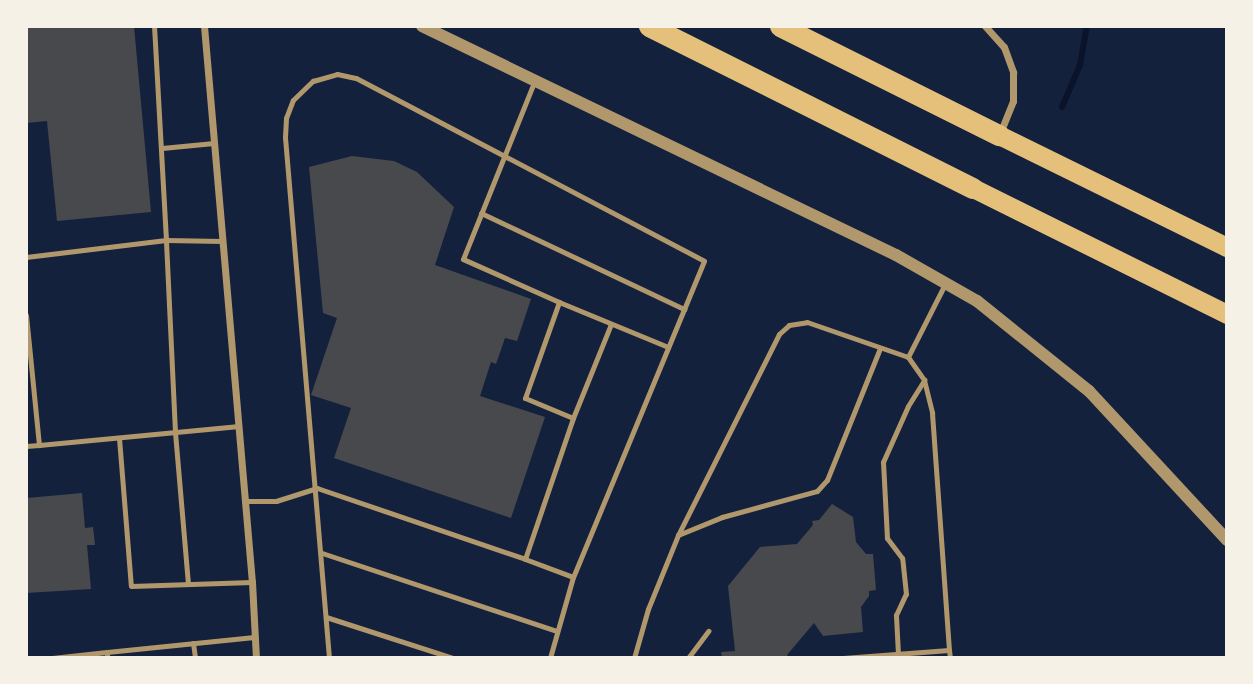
<!DOCTYPE html>
<html>
<head>
<meta charset="utf-8">
<style>
	body { margin:0 }
	#map { position:relative; width:1253px; height:684px; overflow:hidden; background:#14213d; font-family:Raleway,sans-serif }
	div>[style] { position:absolute }
	[style*='--x'] { left:calc(var(--x)*1px); top:calc(var(--y)*1px); width:calc(var(--w)*1px); rotate:calc(var(--a)*1deg) }
	.stream>* { height:6px; margin:-3px; padding:0 3px; transform-origin:3px; border-radius:3px; background:#0b132b }
	.building>* { inset:0; background:#48494c }
	.service>* { height:5px; margin:-2.5px; padding:0 2.5px; transform-origin:2.5px; border-radius:2.5px; background:#b1986c }
	.minor>* { height:7px; margin:-3.5px; padding:0 3.5px; transform-origin:3.5px; border-radius:3.5px; background:#b1986c }
	.tertiary>* { height:12px; margin:-6px; padding:0 6px; transform-origin:6px; border-radius:6px; background:#b1986c }
	.trunk>* { height:19px; margin:-9.5px; padding:0 9.5px; transform-origin:9.5px; border-radius:9.5px; background:#e5c07b }
	.motorway>* { height:21px; margin:-10.5px; padding:0 10.5px; transform-origin:10.5px; border-radius:10.5px; background:#e5c07b }
	span { translate:-50% -50%; white-space:nowrap; text-align:center; line-height:1.15; -webkit-text-stroke:7px #f6f1e7; paint-order:stroke }
	.frame { position:absolute; inset:0; border:28px solid #f6f1e7; pointer-events:none }
</style>
</head>
<body>
<div id="map">
	<div class="stream">
		<div style="--x:1062;--y:107;--w:46;--a:-66.8"></div>
		<div style="--x:1080;--y:65;--w:40;--a:-80"></div>
	</div>
	<div class="building">
		<div style="clip-path:polygon(26px 26px,134px 26px,151px 212px,57px 221px,47px 121px,26px 123px)"></div>
		<div style="clip-path:polygon(352px 156px,394px 161px,417px 172px,454px 207px,435px 265px,531px 299px,517px 341px,505px 338px,496px 364px,491px 362px,480px 396px,545px 417px,511px 518px,334px 458px,351px 408px,311px 395px,337px 318px,323px 313px,309px 167px)"></div>
		<div style="clip-path:polygon(82px 493px,85px 528px,93px 527px,95px 545px,87px 545px,91px 589px,26px 593px,27px 498px)"></div>
		<div style="clip-path:polygon(832px 504px,853px 517px,856px 542px,866px 554px,873px 554px,876px 590px,869px 591px,869px 596px,861px 607px,863px 632px,823px 636px,814px 623px,787px 655px,790px 658px,722px 658px,721px 652px,735px 651px,728px 586px,760px 547px,797px 544px,813px 525px,812px 521px,819px 520px)"></div>
	</div>
	<div class="service">
		<div style="--x:162;--y:148;--w:52;--a:-5.5"></div>
		<div style="--x:481;--y:213;--w:225;--a:25.3"></div>
		<div style="--x:26;--y:257;--w:141;--a:-6.9"></div>
		<div style="--x:166;--y:240;--w:214;--a:-93.2"></div>
		<div style="--x:945;--y:284;--w:82;--a:116.9"></div>
		<div style="--x:908;--y:357;--w:28;--a:55"></div>
		<div style="--x:924;--y:380;--w:34;--a:76"></div>
		<div style="--x:932;--y:413;--w:238;--a:85.9"></div>
		<div style="--x:559;--y:302;--w:118;--a:22.4"></div>
		<div style="--x:26;--y:315;--w:131;--a:84.3"></div>
		<div style="--x:39;--y:445;--w:201;--a:-5.4"></div>
		<div style="--x:573;--y:418;--w:101;--a:-68"></div>
		<div style="--x:119;--y:438;--w:148;--a:85.4"></div>
		<div style="--x:131;--y:586;--w:121;--a:-1.9"></div>
		<div style="--x:26;--y:446;--w:13;--a:-4"></div>
		<div style="--x:245;--y:501;--w:31;--a:0"></div>
		<div style="--x:276;--y:501;--w:43;--a:-17.6"></div>
		<div style="--x:317;--y:488;--w:220;--a:18.8"></div>
		<div style="--x:525;--y:559;--w:149;--a:-71.2"></div>
		<div style="--x:573;--y:418;--w:52;--a:-157.4"></div>
		<div style="--x:525;--y:398;--w:102;--a:-70.5"></div>
		<div style="--x:559;--y:302;--w:105;--a:-155.9"></div>
		<div style="--x:463;--y:259;--w:193;--a:-68.1"></div>
		<div style="--x:678;--y:535;--w:48;--a:-22.2"></div>
		<div style="--x:722;--y:517;--w:98;--a:-15.3"></div>
		<div style="--x:817;--y:491;--w:15;--a:-48"></div>
		<div style="--x:827;--y:480;--w:142;--a:-68.1"></div>
		<div style="--x:322;--y:553;--w:247;--a:18.4"></div>
		<div style="--x:525;--y:559;--w:51;--a:20.6"></div>
		<div style="--x:573;--y:577;--w:84;--a:105.9"></div>
		<div style="--x:188;--y:584;--w:153;--a:-94.9"></div>
		<div style="--x:175;--y:432;--w:192;--a:-92.7"></div>
		<div style="--x:166;--y:240;--w:56;--a:1"></div>
		<div style="--x:326;--y:617;--w:133;--a:17.9"></div>
		<div style="--x:193;--y:643;--w:15;--a:82"></div>
		<div style="--x:898;--y:654;--w:39;--a:-93"></div>
		<div style="--x:896;--y:615;--w:23;--a:-65"></div>
		<div style="--x:906;--y:594;--w:36;--a:-96"></div>
		<div style="--x:902;--y:558;--w:25;--a:-127"></div>
		<div style="--x:887;--y:538;--w:76;--a:-93"></div>
		<div style="--x:883;--y:462;--w:61;--a:-65.9"></div>
		<div style="--x:908;--y:406;--w:31;--a:-58"></div>
		<div style="--x:52;--y:658;--w:55;--a:-6.2"></div>
		<div style="--x:107;--y:658;--w:6;--a:-90"></div>
		<div style="--x:107;--y:652;--w:148;--a:-5.8"></div>
		<div style="--x:329;--y:658;--w:523;--a:-94.83"></div>
		<div style="--x:285;--y:137;--w:19;--a:-87"></div>
		<div style="--x:286;--y:118;--w:19;--a:-69"></div>
		<div style="--x:293;--y:100;--w:28;--a:-44"></div>
		<div style="--x:313;--y:81;--w:25;--a:-16"></div>
		<div style="--x:337;--y:74;--w:19;--a:12"></div>
		<div style="--x:356;--y:78;--w:393;--a:27.7"></div>
		<div style="--x:704;--y:261;--w:342;--a:112.5"></div>
		<div style="--x:634;--y:658;--w:51;--a:-74.1"></div>
		<div style="--x:648;--y:609;--w:80;--a:-67.9"></div>
		<div style="--x:678;--y:535;--w:225;--a:-63.3"></div>
		<div style="--x:779;--y:334;--w:13;--a:-42"></div>
		<div style="--x:789;--y:325;--w:18;--a:-9"></div>
		<div style="--x:807;--y:322;--w:107;--a:19.1"></div>
		<div style="--x:688;--y:658;--w:34;--a:-53"></div>
		<div style="--x:843;--y:658;--w:106;--a:-4.3"></div>
		<div style="--x:949;--y:650;--w:8;--a:83"></div>
	</div>
	<div class="minor">
		<div style="--x:204;--y:26;--w:558;--a:85.07"></div>
		<div style="--x:252;--y:582;--w:76;--a:87"></div>
		<div style="--x:985;--y:26;--w:28;--a:48"></div>
		<div style="--x:1004;--y:47;--w:27;--a:70"></div>
		<div style="--x:1013;--y:72;--w:29;--a:90"></div>
		<div style="--x:1013;--y:101;--w:35;--a:112"></div>
	</div>
	<div class="tertiary">
		<div style="--x:422;--y:26;--w:526;--a:25.79"></div>
		<div style="--x:896;--y:255;--w:93;--a:29.6"></div>
		<div style="--x:977;--y:301;--w:144;--a:38.8"></div>
		<div style="--x:1089;--y:391;--w:203;--a:47.2"></div>
	</div>
	<div class="trunk">
		<div style="--x:999;--y:135;--w:254;--a:26.2"></div>
		<div style="--x:973;--y:188;--w:284;--a:26.4"></div>
	</div>
	<div class="motorway">
		<div style="--x:649;--y:26;--w:362;--a:26.6"></div>
		<div style="--x:780;--y:26;--w:245;--a:26.5"></div>
	</div>
	<div class="frame"></div>
</div>
</body>
</html>
